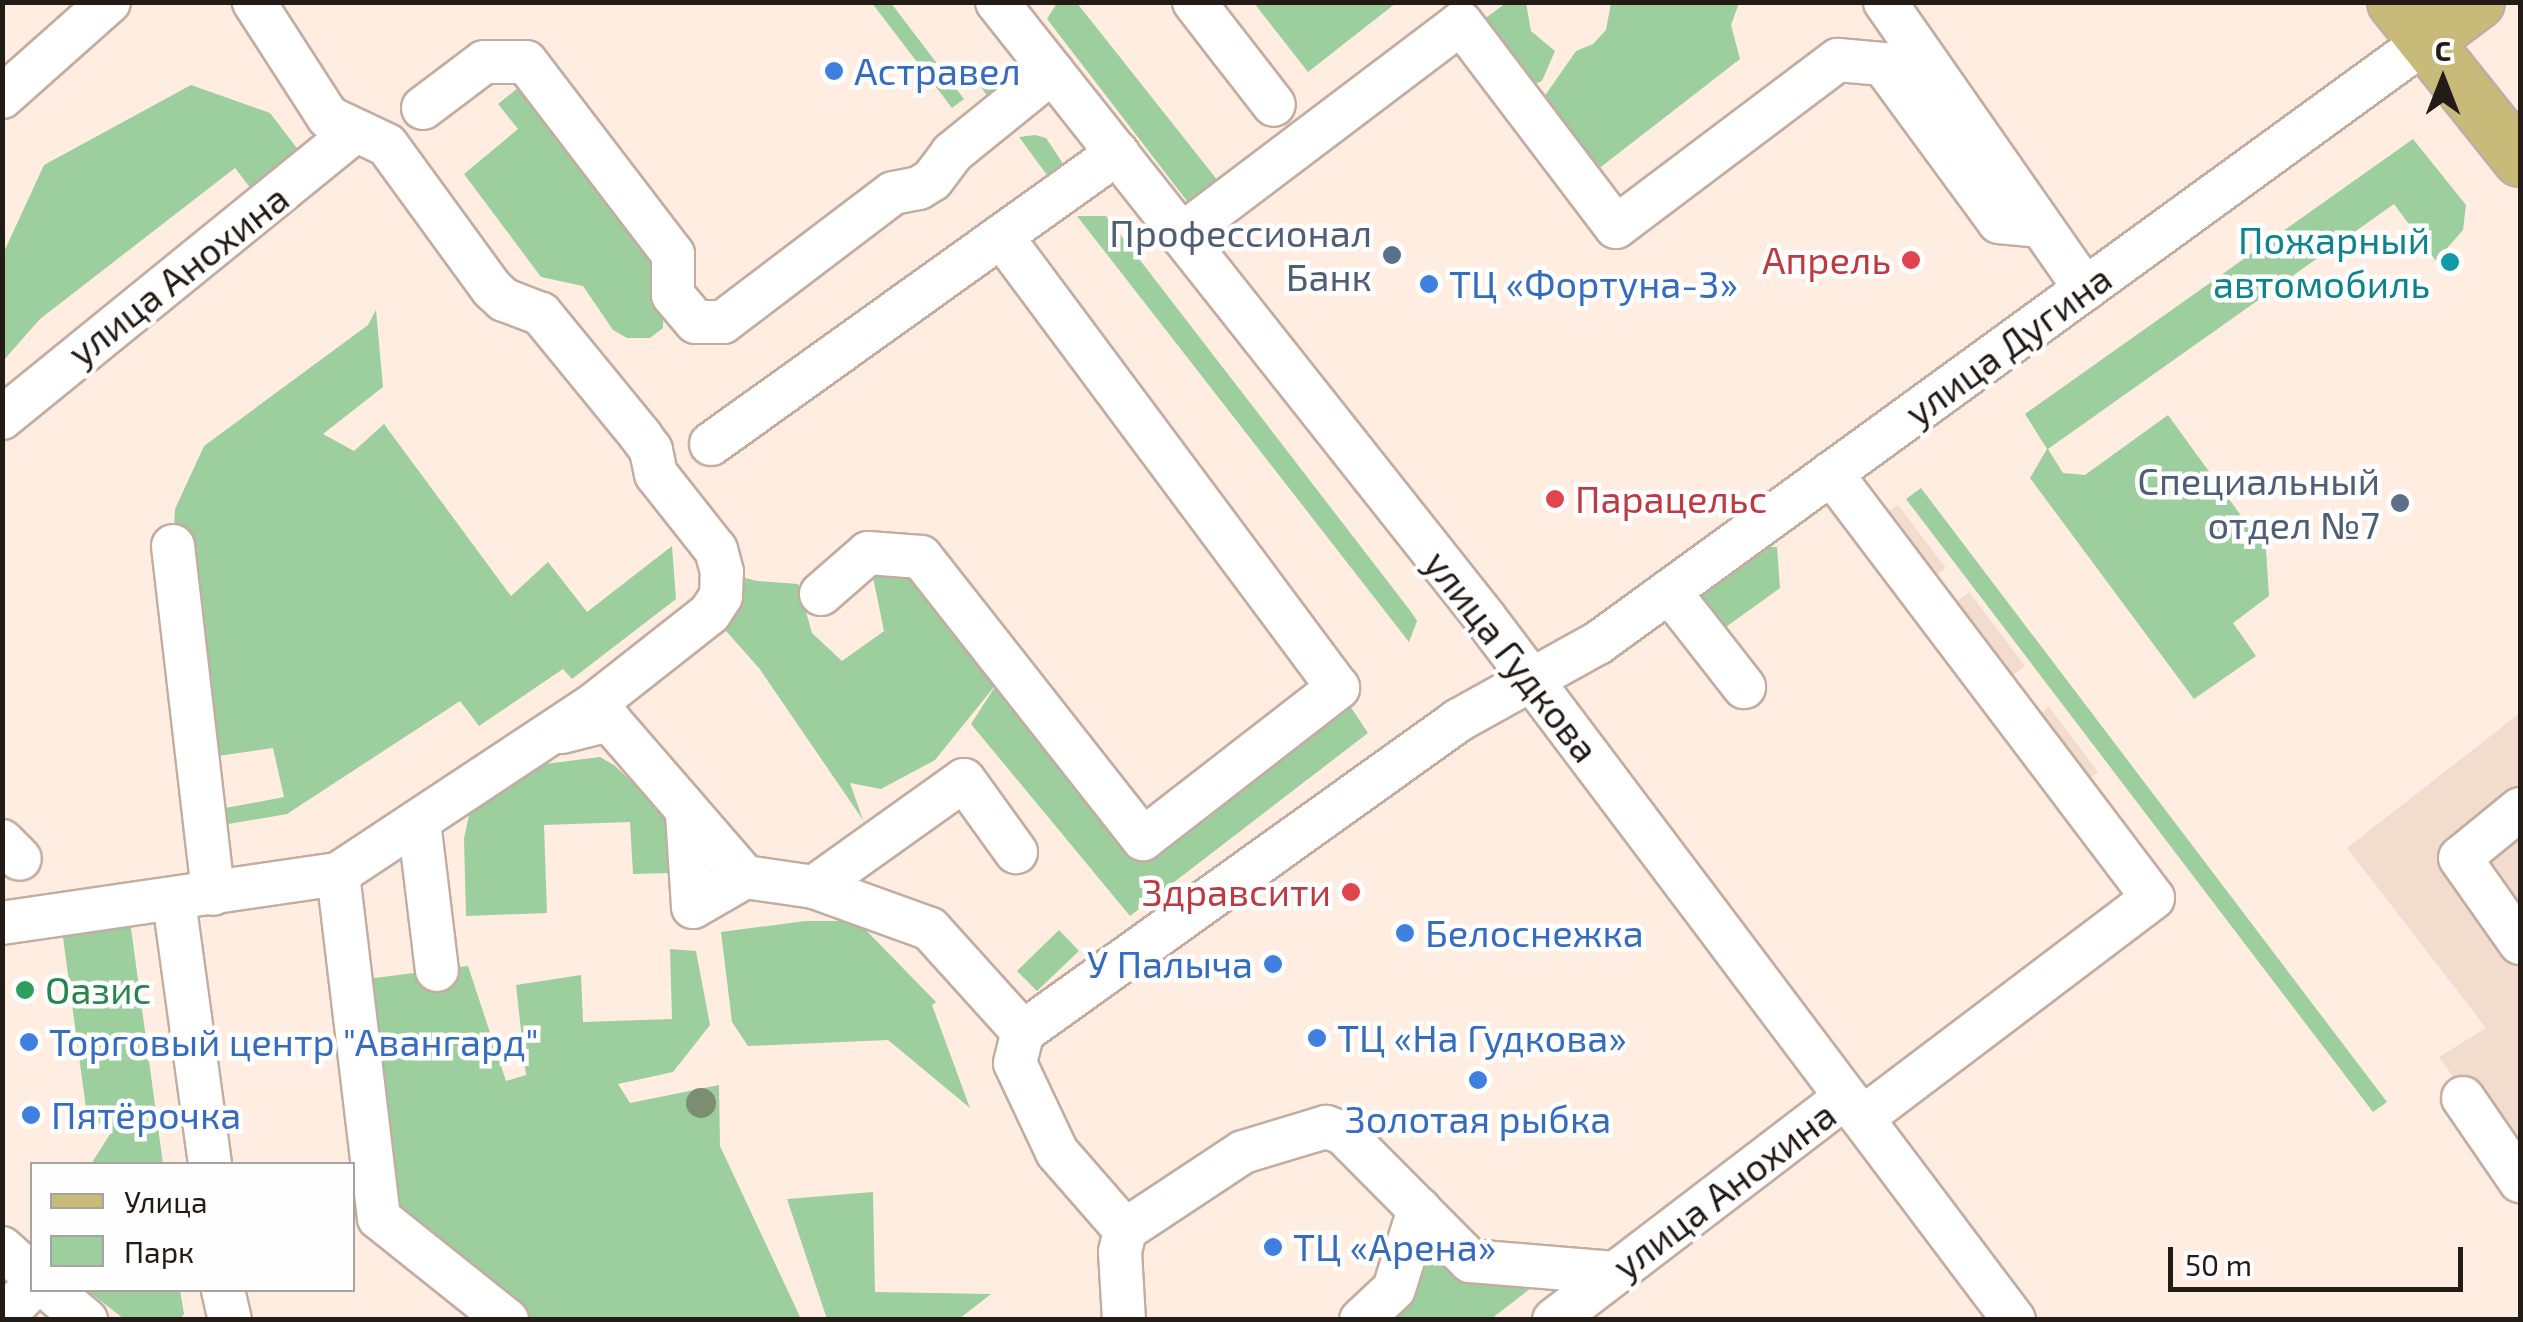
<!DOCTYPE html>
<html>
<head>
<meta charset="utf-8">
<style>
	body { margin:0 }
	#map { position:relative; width:2523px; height:1322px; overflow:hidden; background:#ffede2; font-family:"Exo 2",sans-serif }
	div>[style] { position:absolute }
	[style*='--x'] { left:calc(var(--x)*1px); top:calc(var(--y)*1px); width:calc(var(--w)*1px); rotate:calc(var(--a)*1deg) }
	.built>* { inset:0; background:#f2dcce }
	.green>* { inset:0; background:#9dce9e }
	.roads { filter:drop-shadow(2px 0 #c2ada1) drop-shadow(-2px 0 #c2ada1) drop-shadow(0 2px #c2ada1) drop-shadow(0 -2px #c2ada1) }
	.minor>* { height:42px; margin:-21px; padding:0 21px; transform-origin:21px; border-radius:21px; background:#fff }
	.major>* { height:52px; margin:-26px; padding:0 26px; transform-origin:26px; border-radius:26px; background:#c8bb79 }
	.trees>* { width:30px; height:30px; margin:-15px; border-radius:50%; background:#7c8e72 }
	.dots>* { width:28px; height:28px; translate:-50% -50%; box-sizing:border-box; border:5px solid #fefefe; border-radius:50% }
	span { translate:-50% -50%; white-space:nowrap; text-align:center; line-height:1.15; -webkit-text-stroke:9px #fefefe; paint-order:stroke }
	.shop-label { font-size:38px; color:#366cbe }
	.left { translate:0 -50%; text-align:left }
	.right { translate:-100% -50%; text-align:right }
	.service-label { font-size:38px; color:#4e5e75 }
	.culture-label { font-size:38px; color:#0d838f }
	.health-label { font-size:38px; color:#be3a42 }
	.street-label { font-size:38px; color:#221b16 }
	.leisure-label { font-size:38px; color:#27864d }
	.frame { position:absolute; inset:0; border:5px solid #221b16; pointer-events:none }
	.legend { position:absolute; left:30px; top:1162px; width:325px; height:130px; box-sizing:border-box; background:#fefefe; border:2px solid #a6a3a1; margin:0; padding:12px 18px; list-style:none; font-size:30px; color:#221b16 }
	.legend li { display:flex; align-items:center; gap:20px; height:50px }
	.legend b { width:50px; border:2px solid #a6a3a1 }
	.north { position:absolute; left:2393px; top:30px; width:100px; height:100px; -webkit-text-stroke:8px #fefefe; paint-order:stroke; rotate:0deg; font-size:28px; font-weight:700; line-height:40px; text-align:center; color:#221b16 }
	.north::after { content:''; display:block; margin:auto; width:35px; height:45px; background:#221b16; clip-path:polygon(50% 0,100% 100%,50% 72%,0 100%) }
	.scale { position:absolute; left:2168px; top:1247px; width:295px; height:45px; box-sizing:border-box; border:5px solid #221b16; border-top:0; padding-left:12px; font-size:30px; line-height:35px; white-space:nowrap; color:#221b16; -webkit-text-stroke:8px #fefefe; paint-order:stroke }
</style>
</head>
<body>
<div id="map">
	<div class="built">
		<div style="clip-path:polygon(1898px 505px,1946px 568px,1919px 588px,1871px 524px)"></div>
		<div style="clip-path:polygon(1969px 592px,2025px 666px,1995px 689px,1939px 615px)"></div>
		<div style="clip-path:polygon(2049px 707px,2098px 772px,2073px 791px,2024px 726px)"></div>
		<div style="clip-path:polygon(2520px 713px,2520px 1170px,2439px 1057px,2486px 1028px,2347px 848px)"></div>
	</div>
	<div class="green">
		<div style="clip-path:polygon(872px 3px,891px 3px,964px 99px,952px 108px)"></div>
		<div style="clip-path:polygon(1057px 3px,1077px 3px,1226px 191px,1207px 203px,1187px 201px,1047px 19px)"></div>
		<div style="clip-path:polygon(1254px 3px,1396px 3px,1308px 72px)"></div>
		<div style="clip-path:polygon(1506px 3px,1526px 3px,1531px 31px,1555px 51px,1542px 81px,1527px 87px,1480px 22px)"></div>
		<div style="clip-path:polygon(1611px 3px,1739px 3px,1731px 25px,1740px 59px,1597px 170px,1544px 97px,1576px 51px,1593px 44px,1606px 30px)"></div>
		<div style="clip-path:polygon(967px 67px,996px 74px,1005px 99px,999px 113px)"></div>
		<div style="clip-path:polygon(191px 85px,270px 113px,313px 169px,265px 207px,235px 168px,40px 319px,3px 361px,3px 254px,44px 165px)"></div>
		<div style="clip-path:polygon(519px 87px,665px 249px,663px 328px,650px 338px,627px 338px,613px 330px,583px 286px,541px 277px,464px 174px,518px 129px,498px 104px)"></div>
		<div style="clip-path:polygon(1035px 135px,1046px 138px,1062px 162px,1055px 186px,1019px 137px)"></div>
		<div style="clip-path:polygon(2413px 139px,2466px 205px,2463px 230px,2436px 261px,2394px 204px,2048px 449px,2063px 473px,2085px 475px,2168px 415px,2266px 550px,2269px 596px,2233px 623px,2256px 656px,2194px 699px,2030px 478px,2047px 449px,2025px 414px)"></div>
		<div style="clip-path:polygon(1077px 216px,1106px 216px,1412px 613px,1417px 621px,1409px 642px)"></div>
		<div style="clip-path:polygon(376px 310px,383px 387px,323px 434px,354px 451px,384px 424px,511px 596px,548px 562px,587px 612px,672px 546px,676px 599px,572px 679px,563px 669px,479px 726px,460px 701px,287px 814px,205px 828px,204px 812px,284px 797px,273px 748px,197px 759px,173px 546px,175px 509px,204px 446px,368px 325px)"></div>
		<div style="clip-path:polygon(1921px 488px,2387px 1102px,2373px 1112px,1906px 499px)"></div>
		<div style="clip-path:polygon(1761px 547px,1777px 547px,1780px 588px,1719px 632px,1689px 592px)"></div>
		<div style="clip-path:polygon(868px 553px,921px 557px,1142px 838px,1338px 688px,1368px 733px,1130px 916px,971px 724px,998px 682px,935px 760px,881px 789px,850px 783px,863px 820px,759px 668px,710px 613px,722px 572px,757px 581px,798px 584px,812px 633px,842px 661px,884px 631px)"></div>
		<div style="clip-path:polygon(600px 757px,614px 765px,668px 816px,670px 873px,633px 874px,630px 822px,544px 825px,547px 913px,466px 916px,464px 839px,475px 786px,537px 765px)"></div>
		<div style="clip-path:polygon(128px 906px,163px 1164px,91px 1164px,112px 1131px,87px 1116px,60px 915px)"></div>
		<div style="clip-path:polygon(805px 921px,857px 921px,936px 1002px,932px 1005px,970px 1108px,888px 1040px,748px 1046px,732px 1022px,721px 932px)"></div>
		<div style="clip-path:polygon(1059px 930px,1079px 951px,1037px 991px,1017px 971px)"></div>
		<div style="clip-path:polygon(670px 949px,696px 951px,710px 1025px,673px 1072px,618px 1084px,630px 1103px,719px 1085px,720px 1146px,801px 1319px,507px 1319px,379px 1218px,351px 981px,468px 966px,506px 1081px,526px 1075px,516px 985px,581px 975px,583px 1022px,672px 1019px)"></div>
		<div style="clip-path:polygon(873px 1192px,875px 1292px,991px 1294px,959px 1319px,827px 1319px,787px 1199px)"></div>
		<div style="clip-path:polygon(1416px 1224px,1470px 1261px,1557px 1268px,1491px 1319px,1361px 1320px)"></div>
		<div style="clip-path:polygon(87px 1290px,180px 1290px,184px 1314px,180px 1319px,124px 1319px)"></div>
	</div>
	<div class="roads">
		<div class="minor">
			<div style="--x:997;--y:2;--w:786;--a:51.61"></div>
			<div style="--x:1485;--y:618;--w:879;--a:53"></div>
			<div style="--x:1194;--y:2;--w:130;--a:52.2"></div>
			<div style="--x:1885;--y:2;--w:350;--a:55.1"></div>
			<div style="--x:2;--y:97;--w:143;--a:-41.6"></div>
			<div style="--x:423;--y:108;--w:76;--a:-37"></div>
			<div style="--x:484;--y:62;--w:42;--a:0"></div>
			<div style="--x:526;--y:62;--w:242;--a:52.6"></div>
			<div style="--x:673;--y:254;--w:41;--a:90"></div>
			<div style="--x:673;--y:295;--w:35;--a:50"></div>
			<div style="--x:696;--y:322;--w:27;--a:0"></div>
			<div style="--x:723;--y:322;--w:213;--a:-37.2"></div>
			<div style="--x:893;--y:193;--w:26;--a:-11"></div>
			<div style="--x:919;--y:188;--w:15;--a:-32"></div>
			<div style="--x:932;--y:180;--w:34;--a:-53"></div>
			<div style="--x:952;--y:153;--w:129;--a:-39"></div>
			<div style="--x:1181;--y:235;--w:351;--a:-37.1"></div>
			<div style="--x:1461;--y:23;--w:256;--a:52.8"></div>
			<div style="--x:1616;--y:227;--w:278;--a:-37"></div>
			<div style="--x:1838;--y:60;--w:45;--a:5.1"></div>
			<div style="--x:1883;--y:64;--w:196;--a:53.7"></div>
			<div style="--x:1999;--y:222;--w:40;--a:5.7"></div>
			<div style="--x:2;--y:418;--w:454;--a:-39.1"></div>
			<div style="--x:711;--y:444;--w:500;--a:-35.6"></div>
			<div style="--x:1831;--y:473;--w:533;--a:52.85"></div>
			<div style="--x:2153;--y:898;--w:365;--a:142.9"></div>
			<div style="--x:173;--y:546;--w:350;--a:83.4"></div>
			<div style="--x:1669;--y:591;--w:122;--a:52"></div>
			<div style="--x:821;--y:594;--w:62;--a:-41.1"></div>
			<div style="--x:868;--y:553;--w:53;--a:4.3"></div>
			<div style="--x:921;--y:557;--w:359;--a:51.8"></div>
			<div style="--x:1143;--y:839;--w:247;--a:-37.8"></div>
			<div style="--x:1338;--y:688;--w:562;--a:-126.69"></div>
			<div style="--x:562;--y:732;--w:49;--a:-14.3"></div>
			<div style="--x:609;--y:720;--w:208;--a:49.1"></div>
			<div style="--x:745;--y:877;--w:70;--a:8.2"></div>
			<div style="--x:814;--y:887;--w:123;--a:19.9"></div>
			<div style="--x:930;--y:929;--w:139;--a:47.9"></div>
			<div style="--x:2520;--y:809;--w:77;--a:140.8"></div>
			<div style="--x:2460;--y:858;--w:104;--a:54.8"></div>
			<div style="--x:687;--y:814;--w:93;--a:86.3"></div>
			<div style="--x:693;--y:907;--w:60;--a:-30"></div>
			<div style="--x:419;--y:822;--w:149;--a:83.1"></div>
			<div style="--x:2;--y:841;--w:25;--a:45"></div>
			<div style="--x:338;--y:874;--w:346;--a:83.2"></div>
			<div style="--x:379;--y:1218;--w:164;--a:38.6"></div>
			<div style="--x:814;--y:887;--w:184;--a:-35.5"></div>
			<div style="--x:964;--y:780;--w:89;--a:54.2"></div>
			<div style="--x:174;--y:901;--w:265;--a:82.2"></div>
			<div style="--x:2;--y:923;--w:340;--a:-8.3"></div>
			<div style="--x:338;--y:874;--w:305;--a:-33.5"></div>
			<div style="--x:592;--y:706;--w:150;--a:-38.2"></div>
			<div style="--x:710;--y:613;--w:20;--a:-57"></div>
			<div style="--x:721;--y:596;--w:24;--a:-88"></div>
			<div style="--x:722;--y:572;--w:23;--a:-105"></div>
			<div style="--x:716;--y:550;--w:97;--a:-128.3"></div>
			<div style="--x:656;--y:474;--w:25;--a:-102"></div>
			<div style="--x:651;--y:450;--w:17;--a:-126"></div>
			<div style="--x:641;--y:436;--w:158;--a:-129.3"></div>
			<div style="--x:541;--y:314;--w:40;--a:-159"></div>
			<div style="--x:504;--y:300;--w:16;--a:-137"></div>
			<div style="--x:492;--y:289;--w:178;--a:-126.1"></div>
			<div style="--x:387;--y:145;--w:65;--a:-154.6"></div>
			<div style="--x:328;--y:117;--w:137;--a:-122.8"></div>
			<div style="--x:2463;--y:1098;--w:101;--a:55.5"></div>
			<div style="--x:1125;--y:1230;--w:141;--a:-33.5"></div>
			<div style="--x:1243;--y:1152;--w:87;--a:-16.8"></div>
			<div style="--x:1326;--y:1127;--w:18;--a:19"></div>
			<div style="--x:1343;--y:1133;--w:180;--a:45.2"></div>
			<div style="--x:1470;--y:1261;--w:145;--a:4.7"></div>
			<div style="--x:2;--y:1248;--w:40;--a:42"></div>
			<div style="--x:50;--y:1290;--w:47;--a:39.8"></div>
			<div style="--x:223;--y:1290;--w:31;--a:77"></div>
			<div style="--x:7;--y:1320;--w:7;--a:-90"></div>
			<div style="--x:7;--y:1313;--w:36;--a:-46"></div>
			<div style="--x:1124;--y:1320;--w:68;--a:-93.4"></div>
			<div style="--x:1120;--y:1252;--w:23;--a:-77"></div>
			<div style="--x:1125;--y:1230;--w:103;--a:-131.1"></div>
			<div style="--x:1057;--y:1152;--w:98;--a:-115.3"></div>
			<div style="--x:1015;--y:1063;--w:32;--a:-76"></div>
			<div style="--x:1023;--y:1032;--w:536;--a:-35.59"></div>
			<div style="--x:1459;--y:720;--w:159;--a:-29"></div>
			<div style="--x:1598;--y:643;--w:1024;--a:-36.02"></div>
			<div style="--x:1361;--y:1320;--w:45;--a:-43.2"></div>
			<div style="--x:1394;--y:1289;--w:84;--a:-72.6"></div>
			<div style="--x:1554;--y:1320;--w:367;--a:-37.4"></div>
		</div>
		<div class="major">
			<div style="--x:2394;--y:2;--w:202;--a:51.4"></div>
			<div style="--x:2426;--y:41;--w:65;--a:-36.9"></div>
		</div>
	</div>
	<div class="trees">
		<div style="left:701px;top:1103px"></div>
	</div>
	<div class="dots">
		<div style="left:834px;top:71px;background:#3f7fe0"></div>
		<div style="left:1392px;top:255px;background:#5c6f8a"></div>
		<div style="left:1911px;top:260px;background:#e0444e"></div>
		<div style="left:2450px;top:262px;background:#0f9aa8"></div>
		<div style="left:1429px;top:284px;background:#3f7fe0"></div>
		<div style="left:1555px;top:499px;background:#e0444e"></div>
		<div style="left:2400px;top:503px;background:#5c6f8a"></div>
		<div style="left:1351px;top:892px;background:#e0444e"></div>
		<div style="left:1405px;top:933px;background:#3f7fe0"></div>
		<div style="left:1273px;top:964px;background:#3f7fe0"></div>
		<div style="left:25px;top:990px;background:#2e9e5b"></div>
		<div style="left:1317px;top:1038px;background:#3f7fe0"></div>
		<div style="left:29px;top:1042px;background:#3f7fe0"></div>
		<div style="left:1478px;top:1080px;background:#3f7fe0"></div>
		<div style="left:31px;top:1115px;background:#3f7fe0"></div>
		<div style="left:1273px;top:1247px;background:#3f7fe0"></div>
	</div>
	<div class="shop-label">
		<span class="left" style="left:854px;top:71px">Астравел</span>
		<span class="left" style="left:1449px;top:284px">ТЦ «Фортуна-3»</span>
		<span class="left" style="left:1425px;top:933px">Белоснежка</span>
		<span class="right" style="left:1253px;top:964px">У Палыча</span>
		<span class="left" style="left:1337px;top:1038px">ТЦ «На Гудкова»</span>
		<span class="left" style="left:49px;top:1042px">Торговый центр "Авангард"</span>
		<span class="left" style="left:51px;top:1115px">Пятёрочка</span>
		<span style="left:1478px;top:1119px">Золотая рыбка</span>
		<span class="left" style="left:1293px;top:1247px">ТЦ «Арена»</span>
	</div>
	<div class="service-label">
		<span class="right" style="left:1372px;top:255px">Профессионал<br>Банк</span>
		<span class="right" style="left:2380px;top:503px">Специальный<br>отдел №7</span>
	</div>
	<div class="culture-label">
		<span class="right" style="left:2430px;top:262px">Пожарный<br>автомобиль</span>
	</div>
	<div class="health-label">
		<span class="right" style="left:1891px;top:260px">Апрель</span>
		<span class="left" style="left:1575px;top:499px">Парацельс</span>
		<span class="right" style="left:1331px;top:892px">Здравсити</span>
	</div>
	<div class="street-label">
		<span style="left:178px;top:275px;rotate:-38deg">улица Анохина</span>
		<span style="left:2008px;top:345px;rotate:-36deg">улица Дугина</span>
		<span style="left:1512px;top:656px;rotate:52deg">улица Гудкова</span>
		<span style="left:1724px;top:1190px;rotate:-37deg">улица Анохина</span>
	</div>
	<div class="leisure-label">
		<span class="left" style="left:45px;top:990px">Оазис</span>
	</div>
	<div class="frame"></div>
	<ul class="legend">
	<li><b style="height:12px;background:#c8bb79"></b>Улица</li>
	<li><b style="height:28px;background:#9dce9e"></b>Парк</li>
	</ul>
	<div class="north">С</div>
	<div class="scale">50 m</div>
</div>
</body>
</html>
